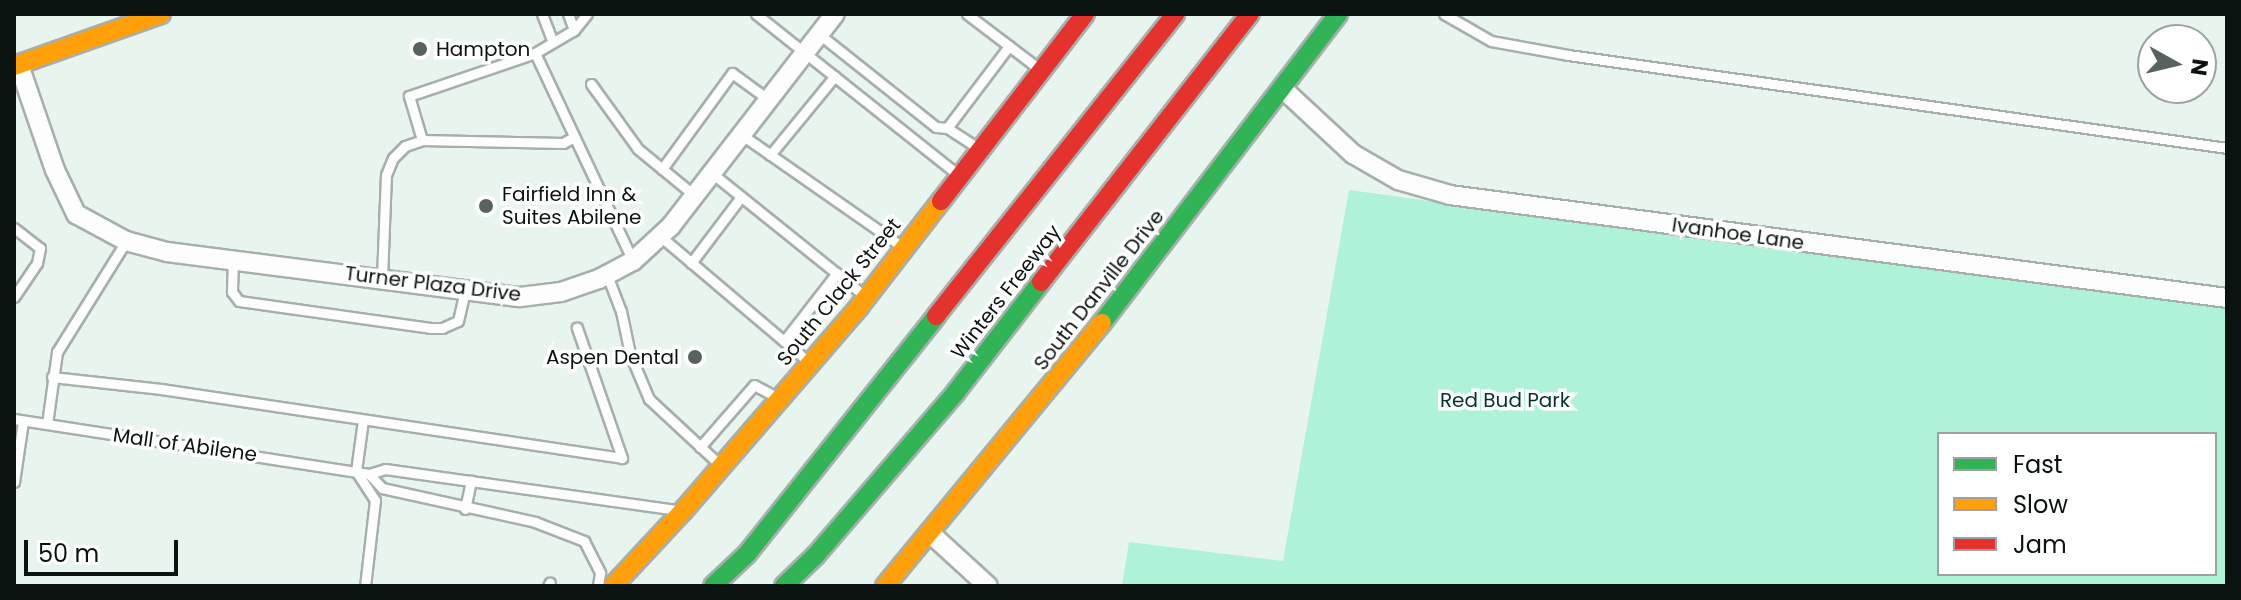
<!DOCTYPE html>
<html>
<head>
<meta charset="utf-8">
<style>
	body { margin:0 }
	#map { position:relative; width:2241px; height:600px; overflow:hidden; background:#e8f4ee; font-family:Poppins,sans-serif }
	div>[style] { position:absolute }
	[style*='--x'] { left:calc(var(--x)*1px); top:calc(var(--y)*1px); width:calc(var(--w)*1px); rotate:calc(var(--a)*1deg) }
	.green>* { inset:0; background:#aef2d7 }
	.roads { filter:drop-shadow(2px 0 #a6afab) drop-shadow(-2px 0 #a6afab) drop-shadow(0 2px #a6afab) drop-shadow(0 -2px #a6afab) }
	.lane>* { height:9px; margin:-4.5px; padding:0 4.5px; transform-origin:4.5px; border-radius:4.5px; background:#fcfdfc }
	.street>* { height:18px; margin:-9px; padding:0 9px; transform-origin:9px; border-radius:9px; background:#fcfdfc }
	.fast>* { height:18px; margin:-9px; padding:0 9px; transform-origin:9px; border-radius:9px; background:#30b455 }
	.slow>* { height:18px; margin:-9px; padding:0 9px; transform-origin:9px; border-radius:9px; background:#ff9f0a }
	.jam>* { height:18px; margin:-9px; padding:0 9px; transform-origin:9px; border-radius:9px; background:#e5322d }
	.dots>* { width:22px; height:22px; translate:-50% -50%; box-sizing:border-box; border:4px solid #fff; border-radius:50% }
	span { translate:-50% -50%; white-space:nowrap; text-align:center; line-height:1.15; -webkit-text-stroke:7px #fff; paint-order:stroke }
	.poi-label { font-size:20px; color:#0b1310 }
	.left { translate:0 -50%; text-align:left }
	.right { translate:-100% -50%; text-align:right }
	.street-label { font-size:20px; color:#0b1310 }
	.park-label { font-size:20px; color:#003625 }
	.frame { position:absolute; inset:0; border:16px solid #0b1310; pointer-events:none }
	.legend { position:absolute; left:1937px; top:432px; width:280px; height:144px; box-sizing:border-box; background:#fff; border:2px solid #9da19f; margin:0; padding:10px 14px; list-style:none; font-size:24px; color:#0b1310 }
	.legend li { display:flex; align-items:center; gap:16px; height:40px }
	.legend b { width:40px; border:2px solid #9da19f }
	.north { position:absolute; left:2137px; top:24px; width:80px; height:80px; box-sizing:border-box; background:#fff; border:2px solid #9da19f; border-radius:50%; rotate:98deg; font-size:22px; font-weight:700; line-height:32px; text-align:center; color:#0b1310 }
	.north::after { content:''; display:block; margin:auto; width:28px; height:36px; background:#58625e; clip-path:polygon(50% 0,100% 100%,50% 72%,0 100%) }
	.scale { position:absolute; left:24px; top:540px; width:154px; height:36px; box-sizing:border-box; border:4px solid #0b1310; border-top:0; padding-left:10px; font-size:24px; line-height:28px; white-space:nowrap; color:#0b1310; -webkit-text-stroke:6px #fff; paint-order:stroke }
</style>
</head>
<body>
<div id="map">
	<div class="green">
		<div style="clip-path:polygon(evenodd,1349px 190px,2227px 309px,2227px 586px,1122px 586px,1129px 542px,1283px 561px,1349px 190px,1939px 434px,2215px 434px,2215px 574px,1939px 574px,1939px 434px)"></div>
	</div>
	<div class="roads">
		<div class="lane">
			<div style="--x:542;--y:14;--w:30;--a:69"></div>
			<div style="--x:568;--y:14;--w:17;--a:69"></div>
			<div style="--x:587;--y:14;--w:21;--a:129"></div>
			<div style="--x:574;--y:30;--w:45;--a:149.5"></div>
			<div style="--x:535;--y:53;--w:230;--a:64.8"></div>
			<div style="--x:756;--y:14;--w:257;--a:38.5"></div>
			<div style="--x:967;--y:14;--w:89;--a:37.3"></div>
			<div style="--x:1444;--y:14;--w:54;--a:29.9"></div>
			<div style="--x:1491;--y:41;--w:78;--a:10.3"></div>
			<div style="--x:1568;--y:55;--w:666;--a:8.03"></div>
			<div style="--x:819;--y:34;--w:149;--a:38.5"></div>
			<div style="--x:936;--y:127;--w:11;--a:5"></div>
			<div style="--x:591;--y:84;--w:80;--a:54.1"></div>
			<div style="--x:638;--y:149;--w:74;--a:39.5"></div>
			<div style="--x:742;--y:135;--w:194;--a:34.9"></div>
			<div style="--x:422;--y:140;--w:141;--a:1.2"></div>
			<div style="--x:563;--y:143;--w:13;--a:-29"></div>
			<div style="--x:978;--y:148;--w:37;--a:-147"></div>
			<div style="--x:947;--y:128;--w:103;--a:-52.9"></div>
			<div style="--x:770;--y:155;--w:102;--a:-50.6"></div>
			<div style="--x:662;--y:169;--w:119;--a:-53.9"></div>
			<div style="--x:732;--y:73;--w:46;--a:36.1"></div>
			<div style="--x:713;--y:174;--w:196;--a:38.8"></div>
			<div style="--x:14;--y:228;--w:33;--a:38"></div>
			<div style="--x:40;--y:248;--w:15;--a:101"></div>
			<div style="--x:37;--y:263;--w:41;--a:124.1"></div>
			<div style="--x:660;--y:236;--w:197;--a:40.3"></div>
			<div style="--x:233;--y:261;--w:31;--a:92"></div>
			<div style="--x:232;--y:292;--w:11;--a:52"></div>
			<div style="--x:239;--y:301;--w:193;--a:8"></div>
			<div style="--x:430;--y:328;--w:12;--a:0"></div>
			<div style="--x:442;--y:328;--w:17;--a:-24"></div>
			<div style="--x:458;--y:321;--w:31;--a:-77"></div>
			<div style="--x:691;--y:263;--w:83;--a:-52.9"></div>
			<div style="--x:607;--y:275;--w:39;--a:69"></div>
			<div style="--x:621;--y:311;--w:44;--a:78.2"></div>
			<div style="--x:630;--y:354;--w:49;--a:67.1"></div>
			<div style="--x:649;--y:399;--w:97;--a:42.9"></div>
			<div style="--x:382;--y:278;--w:103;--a:-87.8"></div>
			<div style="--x:386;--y:175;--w:18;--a:-68"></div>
			<div style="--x:393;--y:158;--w:17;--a:-45"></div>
			<div style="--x:405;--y:146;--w:18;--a:-19"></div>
			<div style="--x:422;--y:140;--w:46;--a:-106.5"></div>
			<div style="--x:409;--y:96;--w:133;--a:-18.8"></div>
			<div style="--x:784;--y:341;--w:86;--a:-52.1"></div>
			<div style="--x:52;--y:377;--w:110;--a:6.3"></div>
			<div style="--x:161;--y:389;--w:466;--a:8.5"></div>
			<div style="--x:622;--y:458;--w:138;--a:-109.1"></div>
			<div style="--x:14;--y:419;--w:359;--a:8.8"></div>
			<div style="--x:369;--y:474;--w:17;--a:-17"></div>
			<div style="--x:385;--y:469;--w:294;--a:8"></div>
			<div style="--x:47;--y:424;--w:73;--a:-82.1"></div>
			<div style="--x:57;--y:352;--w:131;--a:-58.1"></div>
			<div style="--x:700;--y:447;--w:82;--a:-48.9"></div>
			<div style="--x:754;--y:385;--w:26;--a:28"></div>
			<div style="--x:356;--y:471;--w:35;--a:57"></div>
			<div style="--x:375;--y:500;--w:87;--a:96.6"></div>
			<div style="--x:356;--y:471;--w:51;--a:-82.2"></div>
			<div style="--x:369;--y:474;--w:19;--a:47"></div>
			<div style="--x:382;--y:488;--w:157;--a:12.5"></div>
			<div style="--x:535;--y:522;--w:53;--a:21.2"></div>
			<div style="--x:584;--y:541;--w:36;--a:63"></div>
			<div style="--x:600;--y:573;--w:13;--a:99"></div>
			<div style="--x:14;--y:482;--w:62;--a:-81.6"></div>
			<div style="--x:465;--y:509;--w:29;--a:-78"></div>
			<div style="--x:548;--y:586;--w:4;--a:-63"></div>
		</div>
		<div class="street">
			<div style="--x:19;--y:65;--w:111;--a:71.1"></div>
			<div style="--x:55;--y:170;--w:49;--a:64.5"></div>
			<div style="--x:76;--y:214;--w:57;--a:28.4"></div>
			<div style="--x:126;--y:241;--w:42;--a:15"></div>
			<div style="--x:167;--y:252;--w:356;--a:7.3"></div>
			<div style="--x:520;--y:297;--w:41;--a:-7"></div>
			<div style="--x:561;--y:292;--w:40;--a:-18.9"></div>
			<div style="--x:599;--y:279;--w:38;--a:-28"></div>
			<div style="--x:633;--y:261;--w:52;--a:-42.6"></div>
			<div style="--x:671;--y:226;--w:268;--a:-52.3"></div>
			<div style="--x:1283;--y:89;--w:96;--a:42.9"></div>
			<div style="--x:1353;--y:154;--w:52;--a:30"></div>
			<div style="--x:1398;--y:180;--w:54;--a:16.1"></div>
			<div style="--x:1450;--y:195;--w:784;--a:7.55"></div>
			<div style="--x:931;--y:534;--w:77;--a:42.4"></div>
		</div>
		<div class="fast">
			<div style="--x:1102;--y:323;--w:389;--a:-52.6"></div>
			<div style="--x:713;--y:586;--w:47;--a:-43.3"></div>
			<div style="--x:747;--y:554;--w:304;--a:-51.5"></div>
			<div style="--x:784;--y:586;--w:45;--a:-44.1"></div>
			<div style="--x:816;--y:555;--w:215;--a:-49.3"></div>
			<div style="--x:956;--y:392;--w:139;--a:-52.3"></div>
		</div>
		<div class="slow">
			<div style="--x:14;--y:66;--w:156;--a:-19.5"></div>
			<div style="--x:613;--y:586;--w:103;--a:-47"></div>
			<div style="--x:683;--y:511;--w:269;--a:-49.2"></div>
			<div style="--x:859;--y:307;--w:134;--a:-52.3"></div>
			<div style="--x:885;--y:586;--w:341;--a:-50.5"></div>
		</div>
		<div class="jam">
			<div style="--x:941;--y:201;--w:236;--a:-52.4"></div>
			<div style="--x:1041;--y:282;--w:340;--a:-52.1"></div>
			<div style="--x:936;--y:316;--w:385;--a:-51.6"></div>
		</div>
	</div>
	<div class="dots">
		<div style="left:420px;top:49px;background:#58625e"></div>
		<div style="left:486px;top:206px;background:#58625e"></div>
		<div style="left:695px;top:357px;background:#58625e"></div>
	</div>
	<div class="poi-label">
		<span class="left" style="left:436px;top:49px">Hampton</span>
		<span class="left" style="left:502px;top:206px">Fairfield Inn &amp;<br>Suites Abilene</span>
		<span class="right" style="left:679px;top:357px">Aspen Dental</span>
	</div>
	<div class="street-label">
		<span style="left:1738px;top:234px;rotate:8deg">Ivanhoe Lane</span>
		<span style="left:433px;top:284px;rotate:7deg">Turner Plaza Drive</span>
		<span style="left:1099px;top:290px;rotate:-52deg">South Danville Drive</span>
		<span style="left:839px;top:292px;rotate:-51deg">South Clack Street</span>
		<span style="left:1006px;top:292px;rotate:-52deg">Winters Freeway</span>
		<span style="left:185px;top:445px;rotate:8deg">Mall of Abilene</span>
	</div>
	<div class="park-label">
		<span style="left:1505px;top:400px">Red Bud Park</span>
	</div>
	<div class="frame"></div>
	<ul class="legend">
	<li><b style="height:10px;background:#30b455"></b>Fast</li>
	<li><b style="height:10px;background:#ff9f0a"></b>Slow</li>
	<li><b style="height:10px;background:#e5322d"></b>Jam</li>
	</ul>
	<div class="north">N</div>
	<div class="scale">50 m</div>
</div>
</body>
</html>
